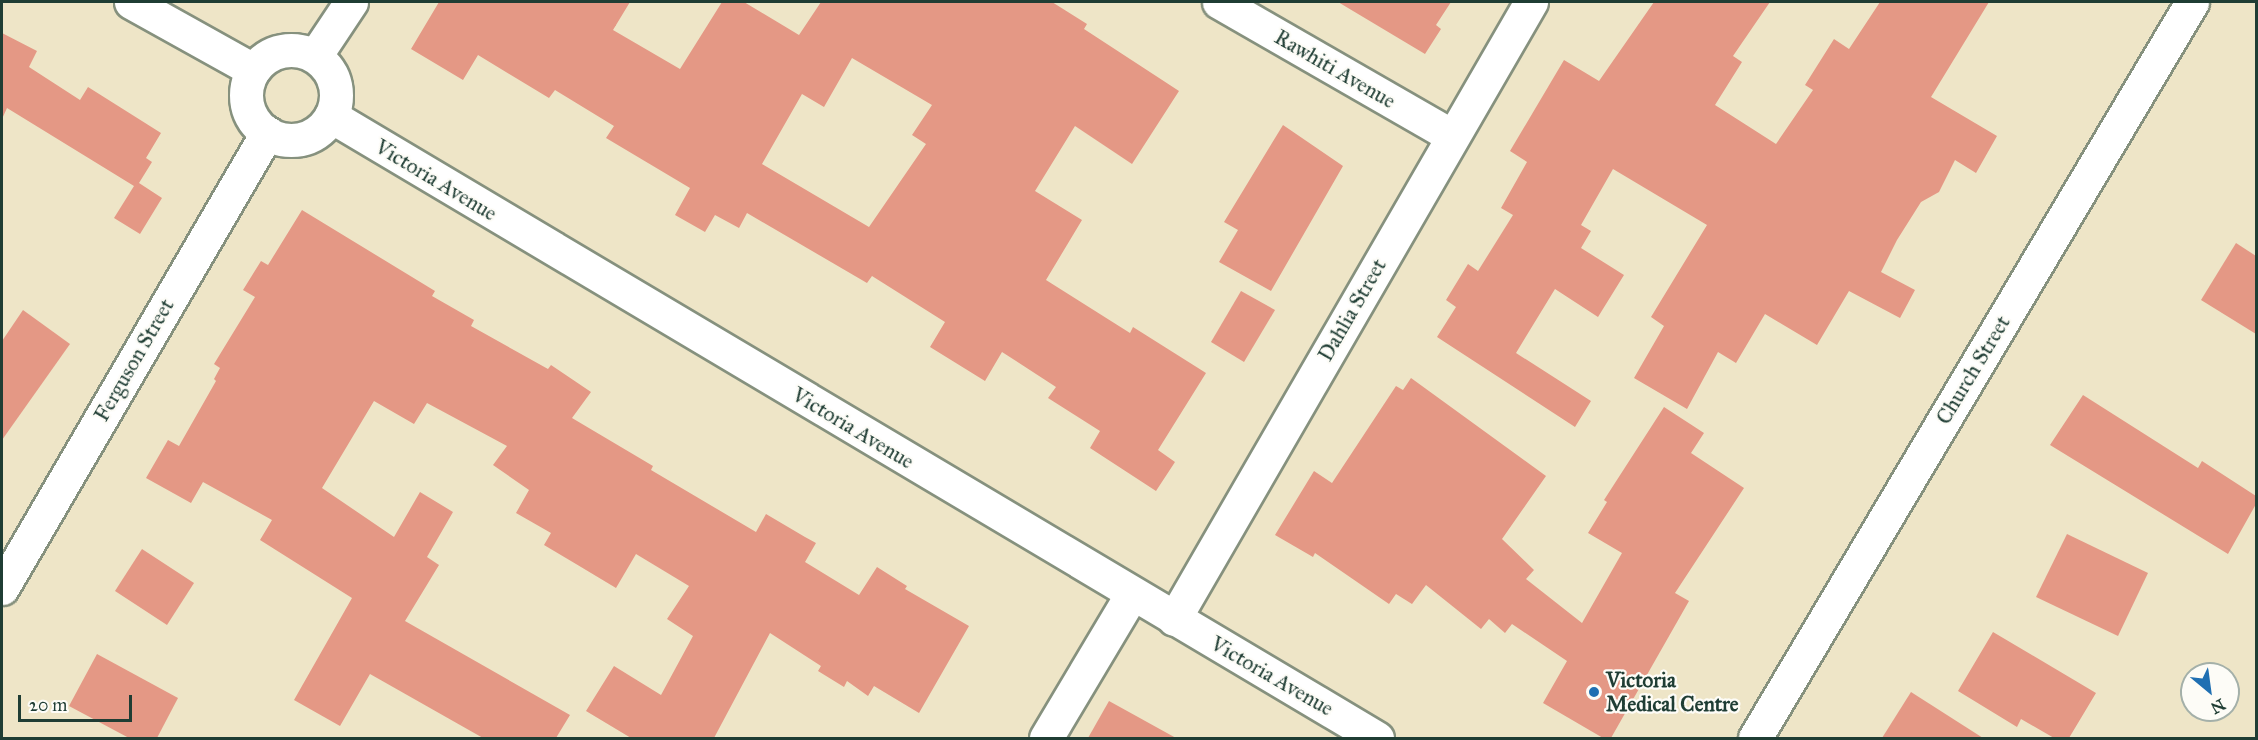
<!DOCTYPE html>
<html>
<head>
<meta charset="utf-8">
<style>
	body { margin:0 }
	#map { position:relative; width:2258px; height:740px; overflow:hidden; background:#eee5c7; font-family:"IM FELL Great Primer",serif }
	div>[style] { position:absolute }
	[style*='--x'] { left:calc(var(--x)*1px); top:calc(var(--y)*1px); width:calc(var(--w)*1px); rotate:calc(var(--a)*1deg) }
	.building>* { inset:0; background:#e49885 }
	.roads { filter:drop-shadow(2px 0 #86917e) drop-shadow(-2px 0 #86917e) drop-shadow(0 2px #86917e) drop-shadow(0 -2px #86917e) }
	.minor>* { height:33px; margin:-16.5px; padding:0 16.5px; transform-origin:16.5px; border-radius:16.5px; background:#fff }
	.minor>.ring { margin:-16.5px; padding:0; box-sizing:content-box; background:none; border:33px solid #fff; border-radius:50% }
	.dots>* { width:16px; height:16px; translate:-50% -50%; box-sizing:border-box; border:3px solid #fdfcf7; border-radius:50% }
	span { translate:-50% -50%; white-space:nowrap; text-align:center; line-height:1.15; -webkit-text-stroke:4.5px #fdfcf7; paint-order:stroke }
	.street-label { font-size:21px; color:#1f3d34 }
	.poi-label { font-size:21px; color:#1f3d34; font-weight:700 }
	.left { translate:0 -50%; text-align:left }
	.frame { position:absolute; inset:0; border:3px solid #1f3d34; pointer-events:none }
	.north { position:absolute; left:2180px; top:662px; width:60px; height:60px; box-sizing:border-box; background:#fdfcf7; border:2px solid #a4b0a9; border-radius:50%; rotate:151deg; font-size:16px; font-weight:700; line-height:24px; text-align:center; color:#1f3d34 }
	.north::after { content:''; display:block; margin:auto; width:21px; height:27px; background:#1f6fb2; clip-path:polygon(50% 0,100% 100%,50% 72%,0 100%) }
	.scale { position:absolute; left:18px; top:695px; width:114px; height:27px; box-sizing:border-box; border:3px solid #1f3d34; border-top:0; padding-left:8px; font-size:18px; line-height:21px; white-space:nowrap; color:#1f3d34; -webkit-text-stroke:4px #fdfcf7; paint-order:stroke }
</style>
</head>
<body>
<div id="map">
	<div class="building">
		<div style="clip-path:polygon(evenodd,439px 2px,630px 2px,613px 30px,680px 69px,722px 2px,744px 2px,799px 35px,821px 2px,1052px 2px,1087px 24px,1084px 29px,1179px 91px,1132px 164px,1075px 126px,1035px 191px,1082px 220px,1046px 280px,1130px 333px,1133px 327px,1206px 373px,1158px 450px,1175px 462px,1156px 491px,1090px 448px,1100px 431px,1048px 398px,1056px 387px,1002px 352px,985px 381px,930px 347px,945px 322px,872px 276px,867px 283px,747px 213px,739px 228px,715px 215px,705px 232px,675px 215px,690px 188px,606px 138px,614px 126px,555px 90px,549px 98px,478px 55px,463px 80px,411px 49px,439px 2px,852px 58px,932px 105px,912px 135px,926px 144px,869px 227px,762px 164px,802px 94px,824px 107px,852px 58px)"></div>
		<div style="clip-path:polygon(1338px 2px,1451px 2px,1436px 25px,1441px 29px,1425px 54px)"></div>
		<div style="clip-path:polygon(1654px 2px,1770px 2px,1733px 56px,1742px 62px,1715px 105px,1776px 144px,1813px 90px,1805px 85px,1834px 39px,1849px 49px,1880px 2px,1989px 2px,1931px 97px,1997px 136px,1976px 173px,1955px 160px,1939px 192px,1921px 202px,1897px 240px,1881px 272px,1915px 290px,1900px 318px,1849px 291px,1817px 345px,1765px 314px,1736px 363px,1718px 352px,1687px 409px,1634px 378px,1664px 326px,1651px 317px,1707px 225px,1613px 169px,1581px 225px,1591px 231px,1581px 248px,1624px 275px,1598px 317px,1555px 289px,1516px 353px,1591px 401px,1575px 427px,1437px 337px,1456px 307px,1446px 300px,1468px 264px,1478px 271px,1513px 215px,1501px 208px,1527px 162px,1510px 151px,1564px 60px,1599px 81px)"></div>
		<div style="clip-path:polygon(2px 33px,37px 51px,29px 67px,80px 100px,88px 87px,161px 133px,146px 158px,152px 162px,139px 183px,162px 198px,140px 234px,114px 218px,134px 186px,7px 108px,2px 119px)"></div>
		<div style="clip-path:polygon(1283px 125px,1343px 166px,1271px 291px,1219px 262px,1238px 230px,1224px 222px)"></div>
		<div style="clip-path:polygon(302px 210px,435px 291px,432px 296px,474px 320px,471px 326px,548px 369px,551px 365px,591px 392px,572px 418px,653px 466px,651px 470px,756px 532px,766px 514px,805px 537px,816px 543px,805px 562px,859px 595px,877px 567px,907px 586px,905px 589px,969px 626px,919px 713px,874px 686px,868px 696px,847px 681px,844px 687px,818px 671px,821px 666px,770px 633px,714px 738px,631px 738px,586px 711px,614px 666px,661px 695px,693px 636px,667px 619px,689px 586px,636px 554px,616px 588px,576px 564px,544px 545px,551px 533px,516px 513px,529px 490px,493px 465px,507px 446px,427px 403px,414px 424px,374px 401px,322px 488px,394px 537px,420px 492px,453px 512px,427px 557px,439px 565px,405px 621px,570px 715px,556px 738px,483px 738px,370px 674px,340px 726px,294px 700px,352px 598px,260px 540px,272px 520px,203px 482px,191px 503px,146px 478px,168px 440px,179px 446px,216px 381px,214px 379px,220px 368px,214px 364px,255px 297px,243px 290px,261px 261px,268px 265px)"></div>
		<div style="clip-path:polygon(2236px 243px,2256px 256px,2256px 334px,2201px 300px)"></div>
		<div style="clip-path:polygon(1241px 291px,1275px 310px,1244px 362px,1211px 342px)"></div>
		<div style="clip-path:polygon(23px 310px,70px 344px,2px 440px,2px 341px)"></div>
		<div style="clip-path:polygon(1411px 378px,1546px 476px,1502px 539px,1534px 570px,1526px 579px,1582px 623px,1622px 553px,1588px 533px,1607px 502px,1604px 500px,1664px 407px,1704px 433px,1691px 453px,1744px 488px,1675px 593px,1689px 601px,1611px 738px,1603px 738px,1543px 703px,1567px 661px,1512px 624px,1505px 633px,1489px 619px,1481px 629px,1426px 585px,1412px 604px,1396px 594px,1389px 604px,1315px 553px,1313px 557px,1275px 535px,1314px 471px,1332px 483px,1396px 386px,1403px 390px)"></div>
		<div style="clip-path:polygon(2083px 395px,2198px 468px,2202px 461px,2256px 496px,2256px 504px,2228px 554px,2050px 445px)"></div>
		<div style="clip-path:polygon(2067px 534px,2148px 573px,2118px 636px,2036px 597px)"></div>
		<div style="clip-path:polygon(142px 549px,194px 583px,167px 625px,115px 591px)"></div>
		<div style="clip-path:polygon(1993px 632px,2096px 693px,2069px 738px,2054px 738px,2021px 719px,2017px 727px,1958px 691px)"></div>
		<div style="clip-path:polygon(97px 654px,178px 698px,157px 738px,129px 738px,69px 706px)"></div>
		<div style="clip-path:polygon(1911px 692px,1983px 738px,1882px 738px)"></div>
		<div style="clip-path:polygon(1109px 701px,1176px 738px,1088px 738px)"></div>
	</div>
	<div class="roads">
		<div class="minor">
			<div style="--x:131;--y:2;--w:140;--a:29.1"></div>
			<div style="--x:1219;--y:2;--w:269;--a:29.9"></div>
			<div class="ring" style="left:246px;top:50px;width:57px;height:57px"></div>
			<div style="--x:315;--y:56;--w:65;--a:-56.3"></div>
			<div style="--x:331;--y:116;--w:1217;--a:30.74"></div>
			<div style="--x:2;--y:588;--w:527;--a:-59.78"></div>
			<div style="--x:1174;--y:619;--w:713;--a:-59.95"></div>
			<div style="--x:1046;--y:738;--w:168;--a:-59.2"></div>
			<div style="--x:1755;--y:738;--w:856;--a:-59.3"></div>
		</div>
	</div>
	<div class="dots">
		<div style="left:1594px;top:692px;background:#1f6fb2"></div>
	</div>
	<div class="street-label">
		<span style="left:1335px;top:69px;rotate:30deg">Rawhiti Avenue</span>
		<span style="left:436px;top:180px;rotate:31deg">Victoria Avenue</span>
		<span style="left:1352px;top:310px;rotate:-60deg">Dahlia Street</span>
		<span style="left:134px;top:360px;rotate:-60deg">Ferguson Street</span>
		<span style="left:1973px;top:370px;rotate:-59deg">Church Street</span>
		<span style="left:853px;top:428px;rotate:31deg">Victoria Avenue</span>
		<span style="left:1272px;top:676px;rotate:30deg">Victoria Avenue</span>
	</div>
	<div class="poi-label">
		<span class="left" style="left:1606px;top:692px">Victoria<br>Medical Centre</span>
	</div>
	<div class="frame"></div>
	<div class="north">N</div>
	<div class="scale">20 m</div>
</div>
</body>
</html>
